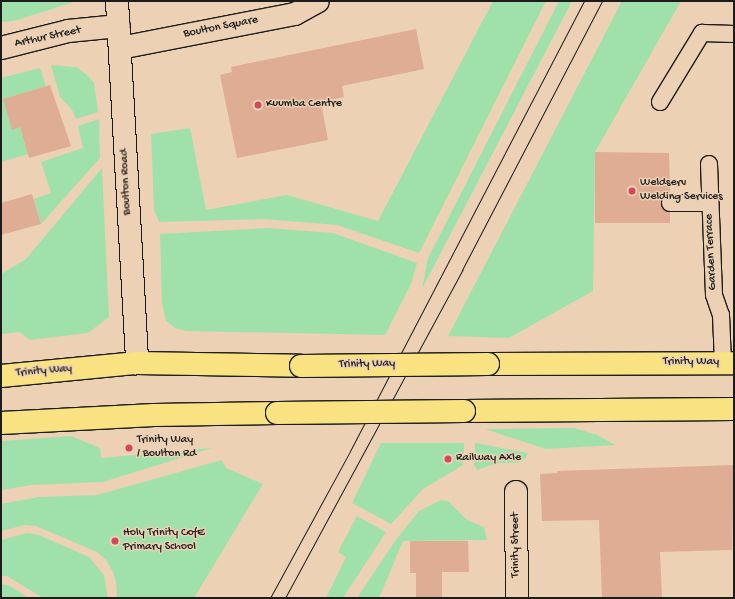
<!DOCTYPE html>
<html>
<head>
<meta charset="utf-8">
<style>
	body { margin:0 }
	#map { position:relative; width:735px; height:599px; overflow:hidden; background:#edd1b4; font-family:"Gochi Hand",sans-serif }
	div>[style] { position:absolute }
	[style*='--x'] { left:calc(var(--x)*1px); top:calc(var(--y)*1px); width:calc(var(--w)*1px); rotate:calc(var(--a)*1deg) }
	.green>* { inset:0; background:#a0e1ab }
	.building>* { inset:0; background:#dead94 }
	.roads { filter:drop-shadow(1px 0 #1c1c1c) drop-shadow(-1px 0 #1c1c1c) drop-shadow(0 1px #1c1c1c) drop-shadow(0 -1px #1c1c1c) }
	.lane>* { height:16px; margin:-8px; padding:0 8px; transform-origin:8px; border-radius:8px; background:#edd1b4 }
	.street>* { height:22px; margin:-11px; padding:0 11px; transform-origin:11px; border-radius:11px; background:#edd1b4 }
	.primary>* { height:22px; margin:-11px; padding:0 11px; transform-origin:11px; border-radius:11px; background:#f8e281 }
	.tram>* { height:1px; margin:-0.5px; padding:0 0.5px; transform-origin:0.5px; border-radius:0.5px; background:#1c1c1c }
	.bridges { filter:drop-shadow(1px 0 #1c1c1c) drop-shadow(-1px 0 #1c1c1c) drop-shadow(0 1px #1c1c1c) drop-shadow(0 -1px #1c1c1c) }
	.primary-bridge>* { height:22px; margin:-11px; padding:0 11px; transform-origin:11px; border-radius:11px; background:#f8e281 }
	.dots>* { width:11px; height:11px; translate:-50% -50%; box-sizing:border-box; border:2px solid #edd1b4; border-radius:50% }
	span { translate:-50% -50%; white-space:nowrap; text-align:center; line-height:1.15; -webkit-text-stroke:3px #edd1b4; paint-order:stroke }
	.street-label { font-size:12px; color:#1c1c1c }
	.poi-label { font-size:12px; color:#1c1c1c }
	.left { translate:0 -50%; text-align:left }
	.frame { position:absolute; inset:0; border:2px solid #1c1c1c; pointer-events:none }
</style>
</head>
<body>
<div id="map">
	<div class="green">
		<div style="clip-path:polygon(9px 1px,77px 1px,14px 21px,1px 22px,1px 3px)"></div>
		<div style="clip-path:polygon(493px 1px,546px 1px,419px 253px,337px 225px,263px 219px,159px 222px,154px 210px,151px 134px,190px 128px,206px 210px,287px 195px,378px 221px)"></div>
		<div style="clip-path:polygon(559px 1px,572px 1px,422px 289px,428px 258px)"></div>
		<div style="clip-path:polygon(622px 1px,681px 1px,595px 152px,593px 291px,509px 338px,448px 336px)"></div>
		<div style="clip-path:polygon(51px 65px,76px 67px,87px 75px,94px 83px,98px 112px,76px 119px,72px 110px,60px 97px)"></div>
		<div style="clip-path:polygon(40px 68px,46px 86px,3px 99px,12px 129px,20px 127px,28px 154px,1px 162px,1px 78px)"></div>
		<div style="clip-path:polygon(99px 119px,100px 158px,41px 224px,34px 199px,51px 193px,41px 162px,83px 148px,78px 126px)"></div>
		<div style="clip-path:polygon(102px 168px,109px 317px,88px 333px,30px 340px,19px 332px,1px 334px,1px 274px,26px 259px)"></div>
		<div style="clip-path:polygon(268px 228px,333px 233px,417px 263px,411px 284px,385px 335px,186px 331px,175px 328px,166px 321px,162px 304px,160px 234px)"></div>
		<div style="clip-path:polygon(574px 428px,597px 435px,615px 445px,546px 449px,485px 429px)"></div>
		<div style="clip-path:polygon(71px 436px,100px 448px,101px 458px,212px 448px,103px 482px,31px 485px,1px 490px,1px 441px)"></div>
		<div style="clip-path:polygon(381px 443px,464px 443px,463px 465px,423px 489px,391px 524px,352px 503px)"></div>
		<div style="clip-path:polygon(475px 443px,528px 453px,525px 459px,518px 463px,497px 463px,477px 470px,474px 465px)"></div>
		<div style="clip-path:polygon(222px 460px,226px 468px,263px 484px,194px 598px,117px 598px,116px 582px,113px 572px,106px 560px,97px 552px,36px 526px,25px 525px,1px 531px,1px 504px,38px 497px,97px 495px)"></div>
		<div style="clip-path:polygon(441px 500px,448px 501px,467px 520px,484px 527px,487px 540px,403px 541px,379px 598px,357px 598px,395px 541px,419px 511px)"></div>
		<div style="clip-path:polygon(357px 516px,386px 532px,343px 598px,326px 598px,346px 557px,338px 552px)"></div>
		<div style="clip-path:polygon(27px 533px,39px 535px,89px 557px,104px 575px,108px 598px,43px 598px,7px 576px,1px 576px,1px 540px)"></div>
		<div style="clip-path:polygon(1px 584px,10px 586px,29px 598px,1px 598px)"></div>
	</div>
	<div class="building">
		<div style="clip-path:polygon(416px 29px,424px 69px,342px 86px,344px 97px,321px 102px,328px 140px,237px 158px,220px 75px,232px 72px,231px 67px)"></div>
		<div style="clip-path:polygon(50px 85px,71px 146px,29px 158px,20px 127px,12px 130px,3px 99px)"></div>
		<div style="clip-path:polygon(595px 152px,669px 153px,670px 194px,662px 198px,661px 203px,662px 208px,670px 212px,670px 223px,595px 223px)"></div>
		<div style="clip-path:polygon(32px 194px,41px 224px,1px 235px,1px 203px)"></div>
		<div style="clip-path:polygon(734px 465px,732px 550px,660px 552px,662px 598px,602px 598px,599px 520px,542px 521px,540px 474px,557px 473px,557px 471px)"></div>
		<div style="clip-path:polygon(410px 541px,468px 541px,469px 572px,442px 572px,442px 598px,416px 598px,416px 573px,410px 573px)"></div>
	</div>
	<div class="roads">
		<div class="lane">
			<div style="--x:660;--y:102;--w:81;--a:-58.7"></div>
			<div style="--x:702;--y:33;--w:32;--a:2"></div>
			<div style="--x:709;--y:164;--w:131;--a:87.8"></div>
			<div style="--x:714;--y:295;--w:21;--a:71"></div>
			<div style="--x:721;--y:315;--w:48;--a:87.6"></div>
			<div style="--x:670;--y:203;--w:40;--a:0"></div>
		</div>
		<div class="street">
			<div style="--x:117;--y:1;--w:363;--a:86.8"></div>
			<div style="--x:1;--y:48;--w:69;--a:-14.2"></div>
			<div style="--x:68;--y:31;--w:51;--a:-5.6"></div>
			<div style="--x:120;--y:48;--w:178;--a:-11"></div>
			<div style="--x:295;--y:14;--w:26;--a:-29"></div>
			<div style="--x:516;--y:492;--w:106;--a:89.5"></div>
		</div>
		<div class="primary">
			<div style="--x:488;--y:364;--w:246;--a:-0.2"></div>
			<div style="--x:1;--y:376;--w:137;--a:-5.5"></div>
			<div style="--x:137;--y:363;--w:164;--a:1"></div>
			<div style="--x:464;--y:411;--w:270;--a:-0.4"></div>
			<div style="--x:1;--y:423;--w:153;--a:-3"></div>
			<div style="--x:154;--y:415;--w:123;--a:-0.9"></div>
		</div>
	</div>
	<div class="tram">
		<div style="--x:270;--y:598;--w:167;--a:-61.4"></div>
		<div style="--x:350;--y:451;--w:507;--a:-62.53"></div>
		<div style="--x:285;--y:598;--w:373;--a:-61.6"></div>
		<div style="--x:462;--y:270;--w:303;--a:-62.5"></div>
	</div>
	<div class="bridges">
		<div class="primary-bridge">
			<div style="--x:301;--y:366;--w:187;--a:-0.6"></div>
			<div style="--x:277;--y:413;--w:187;--a:-0.6"></div>
		</div>
	</div>
	<div class="dots">
		<div style="left:258px;top:105px;background:#d1495b"></div>
		<div style="left:632px;top:191px;background:#d1495b"></div>
		<div style="left:129px;top:448px;background:#d1495b"></div>
		<div style="left:448px;top:459px;background:#d1495b"></div>
		<div style="left:115px;top:541px;background:#d1495b"></div>
	</div>
	<div class="street-label">
		<span style="left:221px;top:28px;rotate:-11deg">Boulton Square</span>
		<span style="left:48px;top:38px;rotate:-12deg">Arthur Street</span>
		<span style="left:127px;top:182px;rotate:-93deg">Boulton Road</span>
		<span style="left:712px;top:252px;rotate:-93deg">Garden Terrace</span>
		<span style="left:691px;top:363px">Trinity Way</span>
		<span style="left:367px;top:365px;rotate:-1deg">Trinity Way</span>
		<span style="left:44px;top:372px;rotate:-5deg">Trinity Way</span>
		<span style="left:517px;top:545px;rotate:-90deg">Trinity Street</span>
	</div>
	<div class="poi-label">
		<span class="left" style="left:266px;top:105px">Kuumba Centre</span>
		<span class="left" style="left:640px;top:191px">Weldserv<br>Welding Services</span>
		<span class="left" style="left:137px;top:448px">Trinity Way<br>/ Boulton Rd</span>
		<span class="left" style="left:456px;top:459px">Railway Axle</span>
		<span class="left" style="left:123px;top:541px">Holy Trinity CofE<br>Primary School</span>
	</div>
	<div class="frame"></div>
</div>
</body>
</html>
